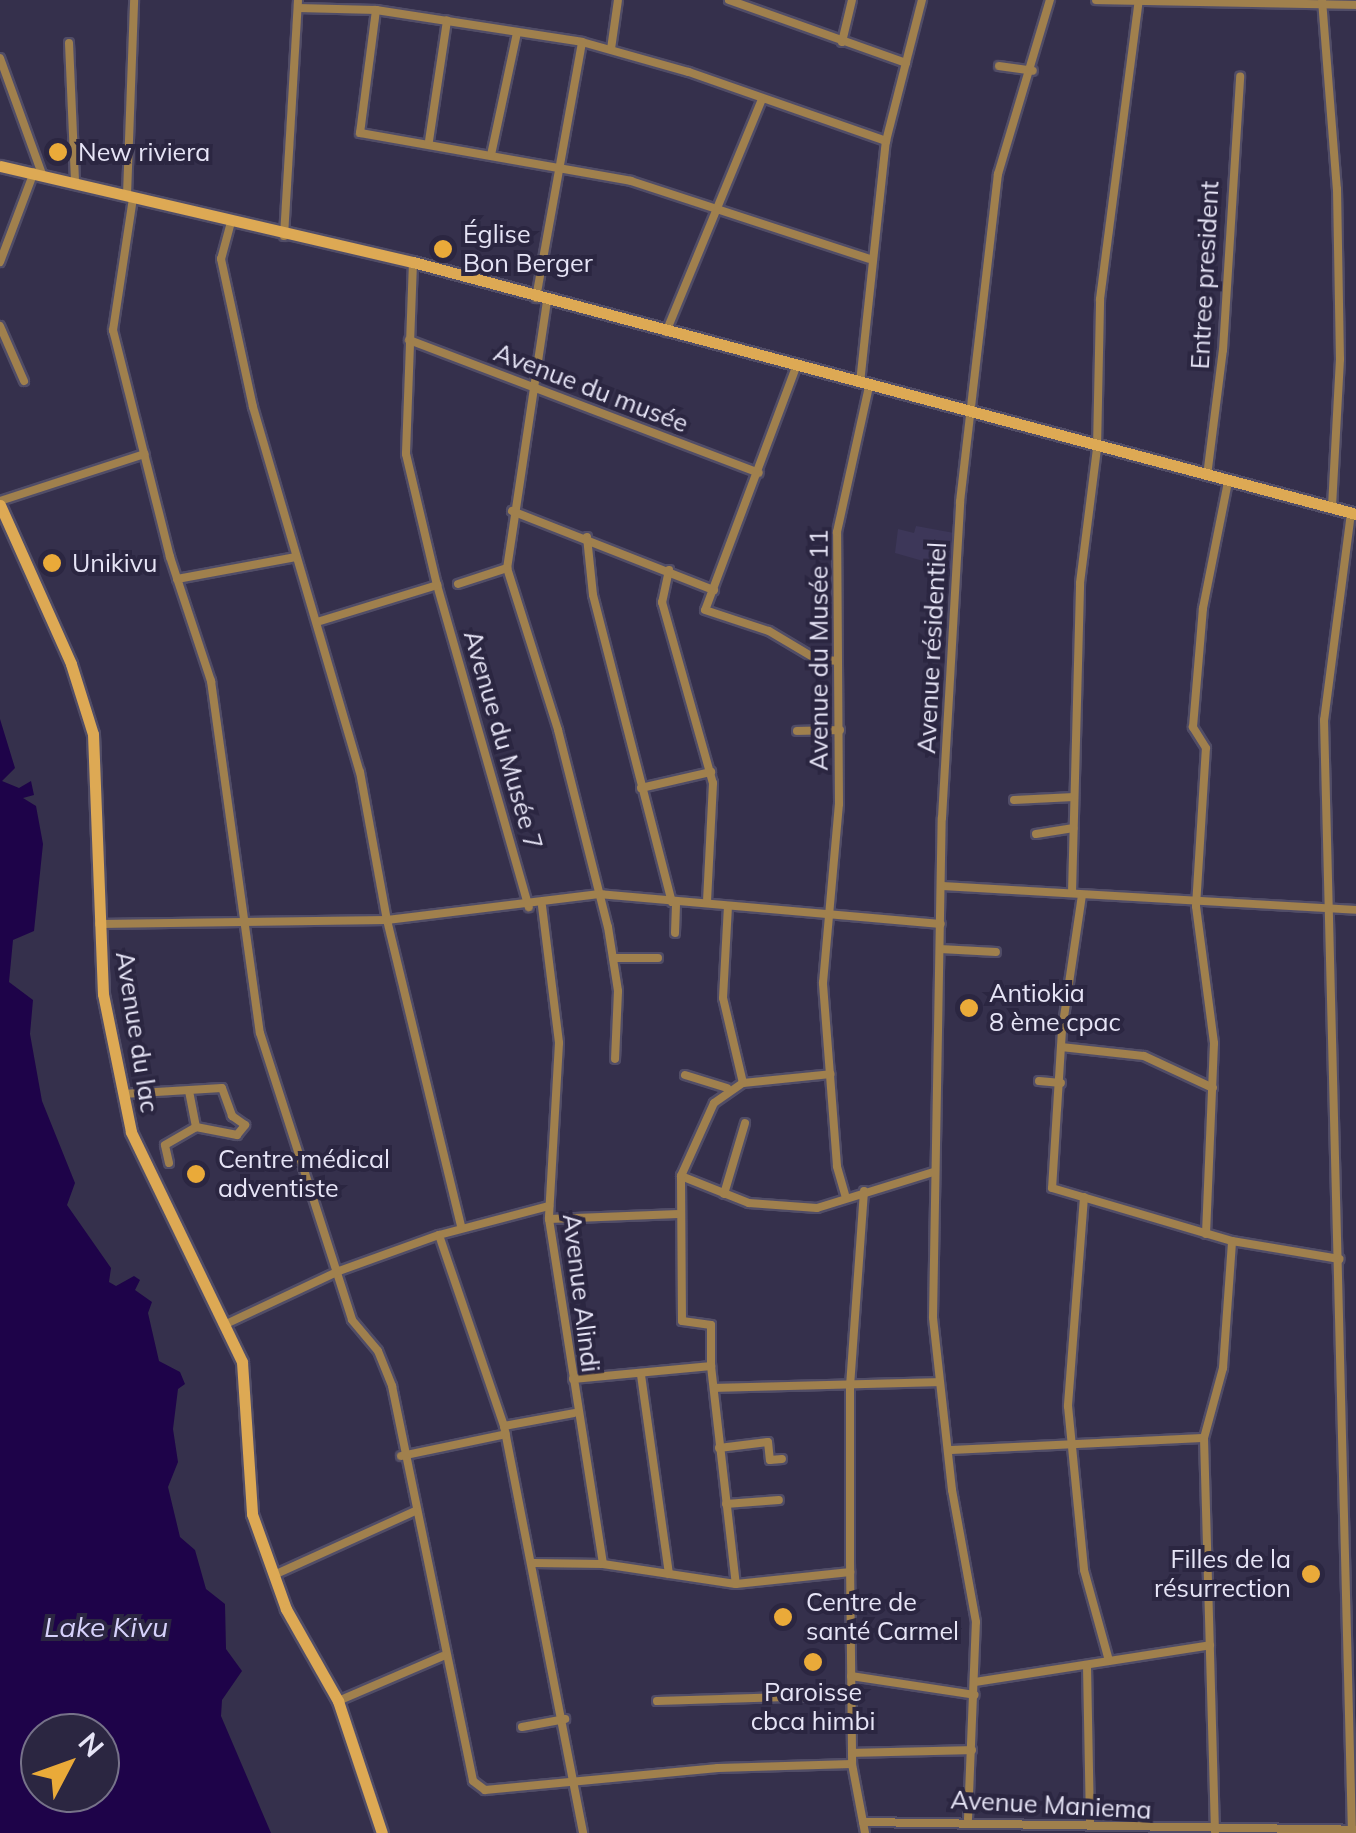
<!DOCTYPE html>
<html>
<head>
<meta charset="utf-8">
<style>
	body { margin:0 }
	#map { position:relative; width:1356px; height:1833px; overflow:hidden; background:#35304c; font-family:Mulish,sans-serif }
	div>[style] { position:absolute }
	[style*='--x'] { left:calc(var(--x)*1px); top:calc(var(--y)*1px); width:calc(var(--w)*1px); rotate:calc(var(--a)*1deg) }
	.built>* { inset:0; background:#3d3759 }
	.water>* { inset:0; background:#1e0349 }
	.roads { filter:drop-shadow(2px 0 #514d67) drop-shadow(-2px 0 #514d67) drop-shadow(0 2px #514d67) drop-shadow(0 -2px #514d67) }
	.street>* { height:8px; margin:-4px; padding:0 4px; transform-origin:4px; border-radius:4px; background:#a0804d }
	.secondary>* { height:11px; margin:-5.5px; padding:0 5.5px; transform-origin:5.5px; border-radius:5.5px; background:#dda954 }
	.dots>* { width:28px; height:28px; translate:-50% -50%; box-sizing:border-box; border:5px solid #2b2641; border-radius:50% }
	span { translate:-50% -50%; white-space:nowrap; text-align:center; line-height:1.15; -webkit-text-stroke:8px #2b2641; paint-order:stroke }
	.poi-label { font-size:25px; color:#e6e4f6 }
	.left { translate:0 -50%; text-align:left }
	.right { translate:-100% -50%; text-align:right }
	.street-label { font-size:25px; color:#e6e4f6 }
	.water-label { font-size:28px; color:#d6d1fb; font-style:italic }
	.north { position:absolute; left:20px; top:1713px; width:100px; height:100px; box-sizing:border-box; background:#2b2641; border:2px solid #767289; border-radius:50%; rotate:49deg; font-size:28px; font-weight:700; line-height:40px; text-align:center; color:#e6e4f6 }
	.north::after { content:''; display:block; margin:auto; width:35px; height:45px; background:#eaaa39; clip-path:polygon(50% 0,100% 100%,50% 72%,0 100%) }
</style>
</head>
<body>
<div id="map">
	<div class="built">
		<div style="clip-path:polygon(916px 526px,954px 533px,951px 569px,895px 553px,898px 529px,914px 533px)"></div>
	</div>
	<div class="water">
		<div style="clip-path:polygon(evenodd,0 719px,15px 768px,2px 781px,19px 788px,31px 781px,34px 795px,23px 798px,36px 806px,43px 844px,34px 931px,13px 940px,9px 982px,33px 1000px,30px 1034px,42px 1101px,75px 1183px,67px 1205px,111px 1268px,109px 1282px,116px 1286px,134px 1276px,140px 1280px,135px 1290px,152px 1302px,148px 1313px,159px 1361px,180px 1372px,185px 1384px,178px 1389px,173px 1429px,178px 1462px,168px 1487px,180px 1537px,195px 1550px,206px 1589px,225px 1604px,226px 1649px,242px 1671px,222px 1700px,221px 1716px,271px 1833px,0 1833px,0 719px,40px 1733px,100px 1733px,100px 1793px,40px 1793px,40px 1733px)"></div>
	</div>
	<div class="roads">
		<div class="street">
			<div style="--x:729;--y:0;--w:188;--a:19.6"></div>
			<div style="--x:1096;--y:0;--w:260;--a:1.1"></div>
			<div style="--x:1322;--y:0;--w:190;--a:85.5"></div>
			<div style="--x:1337;--y:189;--w:170;--a:89"></div>
			<div style="--x:1340;--y:359;--w:149;--a:93.1"></div>
			<div style="--x:298;--y:8;--w:78;--a:1.5"></div>
			<div style="--x:376;--y:10;--w:208;--a:8.8"></div>
			<div style="--x:582;--y:42;--w:111;--a:15.7"></div>
			<div style="--x:689;--y:72;--w:209;--a:19.3"></div>
			<div style="--x:376;--y:10;--w:124;--a:97.4"></div>
			<div style="--x:360;--y:133;--w:275;--a:10"></div>
			<div style="--x:631;--y:181;--w:250;--a:18.1"></div>
			<div style="--x:842;--y:42;--w:43;--a:-76.6"></div>
			<div style="--x:69;--y:43;--w:140;--a:87.5"></div>
			<div style="--x:611;--y:49;--w:49;--a:-81.9"></div>
			<div style="--x:0;--y:58;--w:123;--a:70.1"></div>
			<div style="--x:999;--y:66;--w:34;--a:8"></div>
			<div style="--x:429;--y:141;--w:122;--a:-81.5"></div>
			<div style="--x:491;--y:155;--w:125;--a:-78"></div>
			<div style="--x:127;--y:195;--w:195;--a:-87.9"></div>
			<div style="--x:133;--y:198;--w:134;--a:98.6"></div>
			<div style="--x:113;--y:330;--w:234;--a:75.9"></div>
			<div style="--x:170;--y:557;--w:131;--a:71.7"></div>
			<div style="--x:211;--y:681;--w:355;--a:82.1"></div>
			<div style="--x:260;--y:1033;--w:301;--a:72.2"></div>
			<div style="--x:352;--y:1320;--w:40;--a:50"></div>
			<div style="--x:378;--y:1351;--w:38;--a:68"></div>
			<div style="--x:392;--y:1386;--w:403;--a:78.4"></div>
			<div style="--x:473;--y:1781;--w:15;--a:37"></div>
			<div style="--x:485;--y:1790;--w:234;--a:-5.4"></div>
			<div style="--x:718;--y:1768;--w:134;--a:-1.7"></div>
			<div style="--x:231;--y:222;--w:38;--a:105"></div>
			<div style="--x:221;--y:259;--w:151;--a:77.8"></div>
			<div style="--x:253;--y:407;--w:380;--a:73.7"></div>
			<div style="--x:360;--y:772;--w:150;--a:79.7"></div>
			<div style="--x:387;--y:920;--w:316;--a:76.4"></div>
			<div style="--x:284;--y:236;--w:236;--a:-86.6"></div>
			<div style="--x:0;--y:262;--w:96;--a:-69.3"></div>
			<div style="--x:413;--y:262;--w:192;--a:92.1"></div>
			<div style="--x:406;--y:454;--w:135;--a:76.7"></div>
			<div style="--x:437;--y:585;--w:335;--a:74.1"></div>
			<div style="--x:536;--y:298;--w:260;--a:-79.8"></div>
			<div style="--x:547;--y:301;--w:270;--a:98.5"></div>
			<div style="--x:507;--y:568;--w:170;--a:72.5"></div>
			<div style="--x:558;--y:730;--w:203;--a:75.8"></div>
			<div style="--x:608;--y:927;--w:65;--a:81.1"></div>
			<div style="--x:618;--y:991;--w:68;--a:92.5"></div>
			<div style="--x:0;--y:326;--w:60;--a:66.4"></div>
			<div style="--x:666;--y:332;--w:250;--a:-67.6"></div>
			<div style="--x:409;--y:340;--w:374;--a:20.8"></div>
			<div style="--x:796;--y:367;--w:259;--a:110.5"></div>
			<div style="--x:705;--y:610;--w:67;--a:18.2"></div>
			<div style="--x:769;--y:631;--w:55;--a:30.8"></div>
			<div style="--x:816;--y:659;--w:22;--a:5"></div>
			<div style="--x:860;--y:383;--w:243;--a:-83.9"></div>
			<div style="--x:886;--y:141;--w:146;--a:-75.7"></div>
			<div style="--x:1207;--y:476;--w:127;--a:-82.8"></div>
			<div style="--x:1223;--y:350;--w:274;--a:-86.4"></div>
			<div style="--x:0;--y:501;--w:152;--a:-18"></div>
			<div style="--x:512;--y:511;--w:217;--a:21.4"></div>
			<div style="--x:1351;--y:513;--w:209;--a:97.4"></div>
			<div style="--x:1324;--y:720;--w:1113;--a:88.56"></div>
			<div style="--x:587;--y:537;--w:58;--a:84.1"></div>
			<div style="--x:593;--y:595;--w:317;--a:75.6"></div>
			<div style="--x:669;--y:570;--w:33;--a:102"></div>
			<div style="--x:662;--y:602;--w:188;--a:74.3"></div>
			<div style="--x:713;--y:783;--w:120;--a:92.9"></div>
			<div style="--x:177;--y:579;--w:121;--a:-10.5"></div>
			<div style="--x:458;--y:584;--w:52;--a:-18.1"></div>
			<div style="--x:317;--y:622;--w:126;--a:-17.1"></div>
			<div style="--x:797;--y:731;--w:43;--a:-1.3"></div>
			<div style="--x:641;--y:788;--w:72;--a:-12.9"></div>
			<div style="--x:1014;--y:800;--w:60;--a:-2.9"></div>
			<div style="--x:1036;--y:834;--w:38;--a:-9"></div>
			<div style="--x:942;--y:886;--w:415;--a:3.3"></div>
			<div style="--x:1072;--y:893;--w:310;--a:-88.5"></div>
			<div style="--x:1080;--y:583;--w:136;--a:-82.8"></div>
			<div style="--x:1097;--y:448;--w:149;--a:-88.8"></div>
			<div style="--x:1100;--y:299;--w:302;--a:-82.6"></div>
			<div style="--x:1082;--y:895;--w:136;--a:98.4"></div>
			<div style="--x:1062;--y:1030;--w:158;--a:93.6"></div>
			<div style="--x:1052;--y:1188;--w:188;--a:16.4"></div>
			<div style="--x:1232;--y:1241;--w:109;--a:9.5"></div>
			<div style="--x:542;--y:906;--w:138;--a:82.9"></div>
			<div style="--x:559;--y:1043;--w:176;--a:93.3"></div>
			<div style="--x:549;--y:1219;--w:349;--a:81.1"></div>
			<div style="--x:99;--y:924;--w:288;--a:-0.8"></div>
			<div style="--x:387;--y:920;--w:214;--a:-7"></div>
			<div style="--x:599;--y:894;--w:343;--a:5"></div>
			<div style="--x:675;--y:933;--w:31;--a:-88"></div>
			<div style="--x:940;--y:949;--w:56;--a:3.1"></div>
			<div style="--x:613;--y:958;--w:45;--a:0"></div>
			<div style="--x:1061;--y:1047;--w:83;--a:6.2"></div>
			<div style="--x:1144;--y:1056;--w:76;--a:24.9"></div>
			<div style="--x:685;--y:1075;--w:44;--a:17.2"></div>
			<div style="--x:1039;--y:1081;--w:22;--a:5"></div>
			<div style="--x:743;--y:1083;--w:88;--a:-5.8"></div>
			<div style="--x:189;--y:1091;--w:37;--a:79"></div>
			<div style="--x:196;--y:1127;--w:42;--a:11"></div>
			<div style="--x:237;--y:1135;--w:13;--a:-51"></div>
			<div style="--x:245;--y:1125;--w:16;--a:-145"></div>
			<div style="--x:123;--y:1094;--w:99;--a:-3.5"></div>
			<div style="--x:222;--y:1088;--w:30;--a:70"></div>
			<div style="--x:169;--y:1163;--w:18;--a:-103"></div>
			<div style="--x:165;--y:1145;--w:36;--a:-30"></div>
			<div style="--x:681;--y:1176;--w:73;--a:21.7"></div>
			<div style="--x:749;--y:1203;--w:68;--a:4.2"></div>
			<div style="--x:817;--y:1208;--w:121;--a:-17.2"></div>
			<div style="--x:864;--y:1191;--w:195;--a:94.1"></div>
			<div style="--x:850;--y:1385;--w:175;--a:90"></div>
			<div style="--x:850;--y:1560;--w:204;--a:89.4"></div>
			<div style="--x:852;--y:1764;--w:70;--a:79.3"></div>
			<div style="--x:724;--y:1194;--w:74;--a:-73.5"></div>
			<div style="--x:1084;--y:1197;--w:210;--a:94.4"></div>
			<div style="--x:1068;--y:1406;--w:165;--a:84.4"></div>
			<div style="--x:1084;--y:1570;--w:94;--a:74.6"></div>
			<div style="--x:846;--y:1198;--w:33;--a:-106"></div>
			<div style="--x:837;--y:1166;--w:184;--a:-94.4"></div>
			<div style="--x:823;--y:983;--w:180;--a:-84.9"></div>
			<div style="--x:839;--y:804;--w:272;--a:-90.4"></div>
			<div style="--x:837;--y:532;--w:149;--a:-77.6"></div>
			<div style="--x:549;--y:1219;--w:130;--a:-2.2"></div>
			<div style="--x:1206;--y:1234;--w:191;--a:-87.6"></div>
			<div style="--x:1214;--y:1043;--w:138;--a:-97.5"></div>
			<div style="--x:1196;--y:906;--w:158;--a:-86.4"></div>
			<div style="--x:1206;--y:748;--w:25;--a:-122"></div>
			<div style="--x:1193;--y:727;--w:119;--a:-85.2"></div>
			<div style="--x:1203;--y:608;--w:128;--a:-78.8"></div>
			<div style="--x:439;--y:1235;--w:202;--a:71.2"></div>
			<div style="--x:504;--y:1426;--w:415;--a:79"></div>
			<div style="--x:226;--y:1324;--w:125;--a:-25.1"></div>
			<div style="--x:339;--y:1271;--w:106;--a:-19.8"></div>
			<div style="--x:439;--y:1235;--w:114;--a:-14.8"></div>
			<div style="--x:711;--y:1366;--w:41;--a:-90"></div>
			<div style="--x:711;--y:1325;--w:29;--a:-172"></div>
			<div style="--x:682;--y:1321;--w:145;--a:-90.4"></div>
			<div style="--x:681;--y:1176;--w:80;--a:-65.7"></div>
			<div style="--x:714;--y:1103;--w:35;--a:-35"></div>
			<div style="--x:743;--y:1083;--w:87;--a:-103.2"></div>
			<div style="--x:723;--y:998;--w:92;--a:-86.9"></div>
			<div style="--x:641;--y:1375;--w:201;--a:82"></div>
			<div style="--x:573;--y:1379;--w:139;--a:-5.4"></div>
			<div style="--x:711;--y:1366;--w:219;--a:83.5"></div>
			<div style="--x:715;--y:1388;--w:224;--a:-1.5"></div>
			<div style="--x:504;--y:1426;--w:71;--a:-10.5"></div>
			<div style="--x:719;--y:1448;--w:49;--a:-7"></div>
			<div style="--x:768;--y:1442;--w:18;--a:84"></div>
			<div style="--x:770;--y:1460;--w:12;--a:-5"></div>
			<div style="--x:950;--y:1450;--w:254;--a:-2.7"></div>
			<div style="--x:401;--y:1456;--w:107;--a:-11.8"></div>
			<div style="--x:726;--y:1504;--w:53;--a:-4.3"></div>
			<div style="--x:533;--y:1563;--w:70;--a:0.8"></div>
			<div style="--x:603;--y:1564;--w:134;--a:8.6"></div>
			<div style="--x:736;--y:1584;--w:115;--a:-6"></div>
			<div style="--x:274;--y:1575;--w:155;--a:-24.4"></div>
			<div style="--x:1087;--y:1666;--w:160;--a:88.9"></div>
			<div style="--x:851;--y:1676;--w:125;--a:8.7"></div>
			<div style="--x:975;--y:1682;--w:238;--a:-8.9"></div>
			<div style="--x:338;--y:1701;--w:114;--a:-23.2"></div>
			<div style="--x:657;--y:1701;--w:194;--a:-1.8"></div>
			<div style="--x:522;--y:1727;--w:44;--a:-10.5"></div>
			<div style="--x:852;--y:1753;--w:120;--a:-1.4"></div>
			<div style="--x:968;--y:1819;--w:197;--a:-87.7"></div>
			<div style="--x:976;--y:1622;--w:134;--a:-100.3"></div>
			<div style="--x:952;--y:1490;--w:174;--a:-96.3"></div>
			<div style="--x:933;--y:1317;--w:499;--a:-89"></div>
			<div style="--x:942;--y:818;--w:317;--a:-86.7"></div>
			<div style="--x:960;--y:502;--w:330;--a:-83.4"></div>
			<div style="--x:998;--y:174;--w:182;--a:-73.4"></div>
			<div style="--x:863;--y:1822;--w:493;--a:0.9"></div>
			<div style="--x:1215;--y:1832;--w:394;--a:-91.6"></div>
			<div style="--x:1204;--y:1438;--w:73;--a:-74.8"></div>
			<div style="--x:1223;--y:1368;--w:127;--a:-85.9"></div>
		</div>
		<div class="secondary">
			<div style="--x:0;--y:166;--w:424;--a:13.1"></div>
			<div style="--x:413;--y:262;--w:976;--a:14.96"></div>
			<div style="--x:0;--y:505;--w:174;--a:65.9"></div>
			<div style="--x:71;--y:664;--w:73;--a:72.6"></div>
			<div style="--x:93;--y:734;--w:260;--a:87.8"></div>
			<div style="--x:103;--y:994;--w:141;--a:78.5"></div>
			<div style="--x:131;--y:1132;--w:255;--a:64.2"></div>
			<div style="--x:242;--y:1362;--w:152;--a:86.2"></div>
			<div style="--x:252;--y:1514;--w:101;--a:70.3"></div>
			<div style="--x:286;--y:1609;--w:106;--a:60.5"></div>
			<div style="--x:338;--y:1701;--w:139;--a:71.6"></div>
		</div>
	</div>
	<div class="dots">
		<div style="left:58px;top:152px;background:#eaaa39"></div>
		<div style="left:443px;top:249px;background:#eaaa39"></div>
		<div style="left:52px;top:563px;background:#eaaa39"></div>
		<div style="left:969px;top:1008px;background:#eaaa39"></div>
		<div style="left:196px;top:1174px;background:#eaaa39"></div>
		<div style="left:1311px;top:1574px;background:#eaaa39"></div>
		<div style="left:783px;top:1617px;background:#eaaa39"></div>
		<div style="left:813px;top:1662px;background:#eaaa39"></div>
	</div>
	<div class="poi-label">
		<span class="left" style="left:78px;top:152px">New riviera</span>
		<span class="left" style="left:463px;top:249px">Église<br>Bon Berger</span>
		<span class="left" style="left:72px;top:563px">Unikivu</span>
		<span class="left" style="left:989px;top:1008px">Antiokia<br>8 ème cpac</span>
		<span class="left" style="left:218px;top:1174px">Centre médical<br>adventiste</span>
		<span class="right" style="left:1291px;top:1574px">Filles de la<br>résurrection</span>
		<span class="left" style="left:806px;top:1617px">Centre de<br>santé Carmel</span>
		<span style="left:813px;top:1707px">Paroisse<br>cbca himbi</span>
	</div>
	<div class="street-label">
		<span style="left:1205px;top:275px;rotate:-87deg">Entree president</span>
		<span style="left:591px;top:388px;rotate:21deg">Avenue du musée</span>
		<span style="left:932px;top:648px;rotate:-87deg">Avenue résidentiel</span>
		<span style="left:819px;top:650px;rotate:-90deg">Avenue du Musée 11</span>
		<span style="left:503px;top:740px;rotate:74deg">Avenue du Musée 7</span>
		<span style="left:137px;top:1032px;rotate:81deg">Avenue du lac</span>
		<span style="left:581px;top:1293px;rotate:83deg">Avenue Alindi</span>
		<span style="left:1051px;top:1805px;rotate:3deg">Avenue Maniema</span>
	</div>
	<div class="water-label">
		<span style="left:106px;top:1627px">Lake Kivu</span>
	</div>
	<div class="north">N</div>
</div>
</body>
</html>
